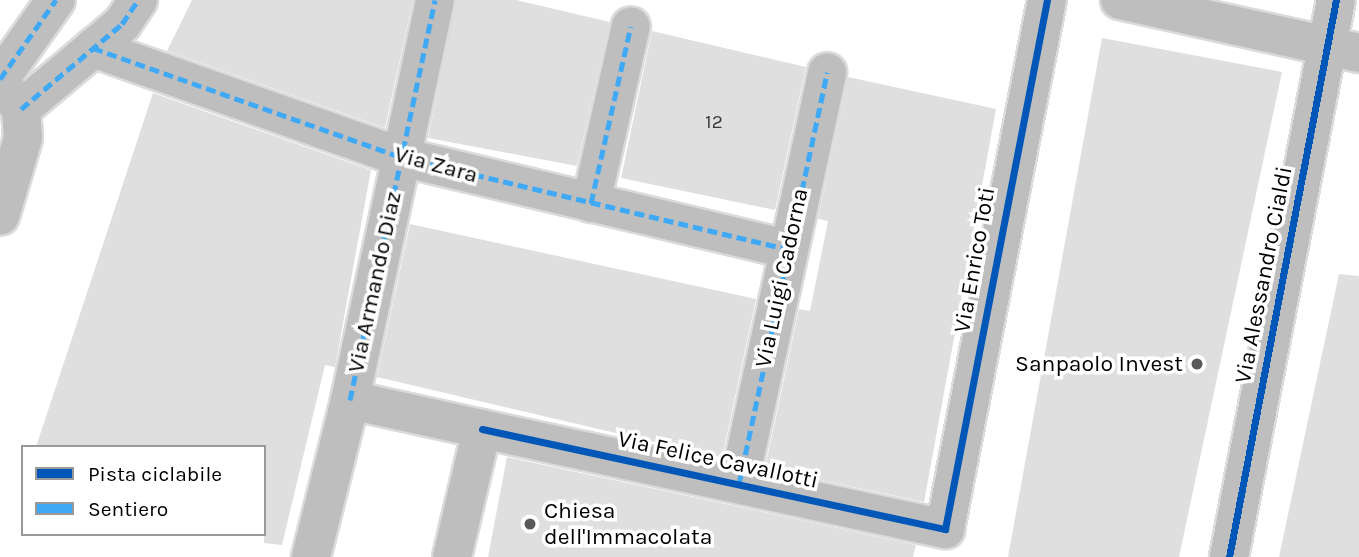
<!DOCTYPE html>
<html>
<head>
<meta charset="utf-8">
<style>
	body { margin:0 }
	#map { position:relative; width:1359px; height:557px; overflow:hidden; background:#fff; font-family:Karla,sans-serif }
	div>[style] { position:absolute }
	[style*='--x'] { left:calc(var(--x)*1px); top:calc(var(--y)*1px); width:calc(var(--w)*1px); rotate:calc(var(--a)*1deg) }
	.building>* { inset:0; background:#dfdfdf }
	.roads { filter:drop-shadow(2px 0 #dbdbdb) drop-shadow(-2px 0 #dbdbdb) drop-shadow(0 2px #dbdbdb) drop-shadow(0 -2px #dbdbdb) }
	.pedestrian>* { height:38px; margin:-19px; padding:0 19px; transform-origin:19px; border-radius:19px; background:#bebebe }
	.minor>* { height:38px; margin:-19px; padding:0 19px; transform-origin:19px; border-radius:19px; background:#bebebe }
	.primary>* { height:38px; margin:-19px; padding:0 19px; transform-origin:19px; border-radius:19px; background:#bebebe }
	.quiet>* { height:5px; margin-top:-2.5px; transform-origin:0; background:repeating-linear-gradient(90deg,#3fa9f5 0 10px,transparent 0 15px) }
	.cycleway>* { height:7px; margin:-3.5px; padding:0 3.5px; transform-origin:3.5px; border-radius:3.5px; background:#0057b8 }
	.dots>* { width:19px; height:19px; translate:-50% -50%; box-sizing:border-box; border:4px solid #fff; border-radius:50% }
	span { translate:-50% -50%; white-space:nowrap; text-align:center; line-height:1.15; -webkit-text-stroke:7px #fff; paint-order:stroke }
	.number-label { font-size:19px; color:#383838 }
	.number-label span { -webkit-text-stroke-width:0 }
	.street-label { font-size:23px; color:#000 }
	.poi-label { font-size:23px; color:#000 }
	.right { translate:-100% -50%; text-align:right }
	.left { translate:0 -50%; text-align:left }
	.legend { position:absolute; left:21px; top:445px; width:245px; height:91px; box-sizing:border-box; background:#fff; border:2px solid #999; margin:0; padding:9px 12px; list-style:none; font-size:21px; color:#000 }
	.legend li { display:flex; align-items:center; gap:14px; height:35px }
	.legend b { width:35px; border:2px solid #999 }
</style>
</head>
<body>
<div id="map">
	<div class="building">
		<div style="clip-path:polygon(192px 0,413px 0,385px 128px,167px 51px)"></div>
		<div style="clip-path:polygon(456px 0,516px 0,610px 22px,577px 166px,428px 138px)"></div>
		<div style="clip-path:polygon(652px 31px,806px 67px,775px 210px,621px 178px)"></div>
		<div style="clip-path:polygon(1102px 38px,1282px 72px,1179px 557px,1008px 557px)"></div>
		<div style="clip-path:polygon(848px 77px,996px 109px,924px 502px,765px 468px,799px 309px,810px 311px,828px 221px,818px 219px)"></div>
		<div style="clip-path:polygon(153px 93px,371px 170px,335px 367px,325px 365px,282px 545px,264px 543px,264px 447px,36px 447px)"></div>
		<div style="clip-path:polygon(410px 224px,756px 299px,722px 458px,377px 377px)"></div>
		<div style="clip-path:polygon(1339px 274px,1359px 276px,1359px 557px,1279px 557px)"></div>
		<div style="clip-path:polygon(507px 457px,916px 545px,913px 557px,488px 557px)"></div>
	</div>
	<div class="roads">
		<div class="pedestrian">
			<div style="--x:93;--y:48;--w:327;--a:19.5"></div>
			<div style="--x:401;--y:157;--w:398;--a:13.4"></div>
			<div style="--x:0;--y:79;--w:97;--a:-54.7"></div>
			<div style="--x:21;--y:109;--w:132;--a:-40.1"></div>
			<div style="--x:122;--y:24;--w:29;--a:-56"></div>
			<div style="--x:591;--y:203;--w:181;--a:-77.3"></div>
			<div style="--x:350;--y:400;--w:409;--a:-78"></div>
			<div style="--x:739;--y:484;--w:421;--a:-77.9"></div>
		</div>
		<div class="minor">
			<div style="--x:1120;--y:0;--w:245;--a:12.5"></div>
			<div style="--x:482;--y:429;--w:474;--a:12.2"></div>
			<div style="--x:945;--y:529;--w:539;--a:-79.09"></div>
			<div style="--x:311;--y:557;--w:162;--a:-76"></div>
			<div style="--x:350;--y:400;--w:135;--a:12.4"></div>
			<div style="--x:482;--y:429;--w:131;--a:103.2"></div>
			<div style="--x:1229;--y:557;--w:567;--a:-79.13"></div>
		</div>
		<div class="primary">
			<div style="--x:0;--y:82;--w:34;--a:52"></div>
			<div style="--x:21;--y:109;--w:29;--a:86"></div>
			<div style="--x:23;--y:138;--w:81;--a:106.4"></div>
		</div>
	</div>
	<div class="quiet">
		<div style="--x:93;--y:48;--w:327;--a:19.5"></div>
		<div style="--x:401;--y:157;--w:398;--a:13.4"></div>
		<div style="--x:0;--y:79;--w:97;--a:-54.7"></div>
		<div style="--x:21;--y:109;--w:132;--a:-40.1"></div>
		<div style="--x:122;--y:24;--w:29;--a:-56"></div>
		<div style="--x:591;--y:203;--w:181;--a:-77.3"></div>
		<div style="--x:350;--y:400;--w:409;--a:-78"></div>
		<div style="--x:739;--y:484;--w:421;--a:-77.9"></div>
	</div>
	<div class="cycleway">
		<div style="--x:482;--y:429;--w:474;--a:12.2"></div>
		<div style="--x:945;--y:529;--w:539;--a:-79.09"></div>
		<div style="--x:1229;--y:557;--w:567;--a:-79.13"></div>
	</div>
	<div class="dots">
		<div style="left:1197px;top:364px;background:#595959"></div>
		<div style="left:530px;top:524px;background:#595959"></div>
	</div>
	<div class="number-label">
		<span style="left:714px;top:123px">12</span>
	</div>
	<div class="street-label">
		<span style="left:436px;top:165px;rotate:15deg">Via Zara</span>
		<span style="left:975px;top:260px;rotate:-80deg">Via Enrico Toti</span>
		<span style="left:1264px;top:275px;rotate:-79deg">Via Alessandro Cialdi</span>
		<span style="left:782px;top:278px;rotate:-78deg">Via Luigi Cadorna</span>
		<span style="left:375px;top:282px;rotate:-78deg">Via Armando Diaz</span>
		<span style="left:718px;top:460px;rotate:12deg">Via Felice Cavallotti</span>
	</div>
	<div class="poi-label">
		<span class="right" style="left:1183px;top:364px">Sanpaolo Invest</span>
		<span class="left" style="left:544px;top:524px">Chiesa<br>dell'Immacolata</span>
	</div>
	<ul class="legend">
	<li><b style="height:9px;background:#0057b8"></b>Pista ciclabile</li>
	<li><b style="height:9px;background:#3fa9f5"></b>Sentiero</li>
	</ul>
</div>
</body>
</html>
